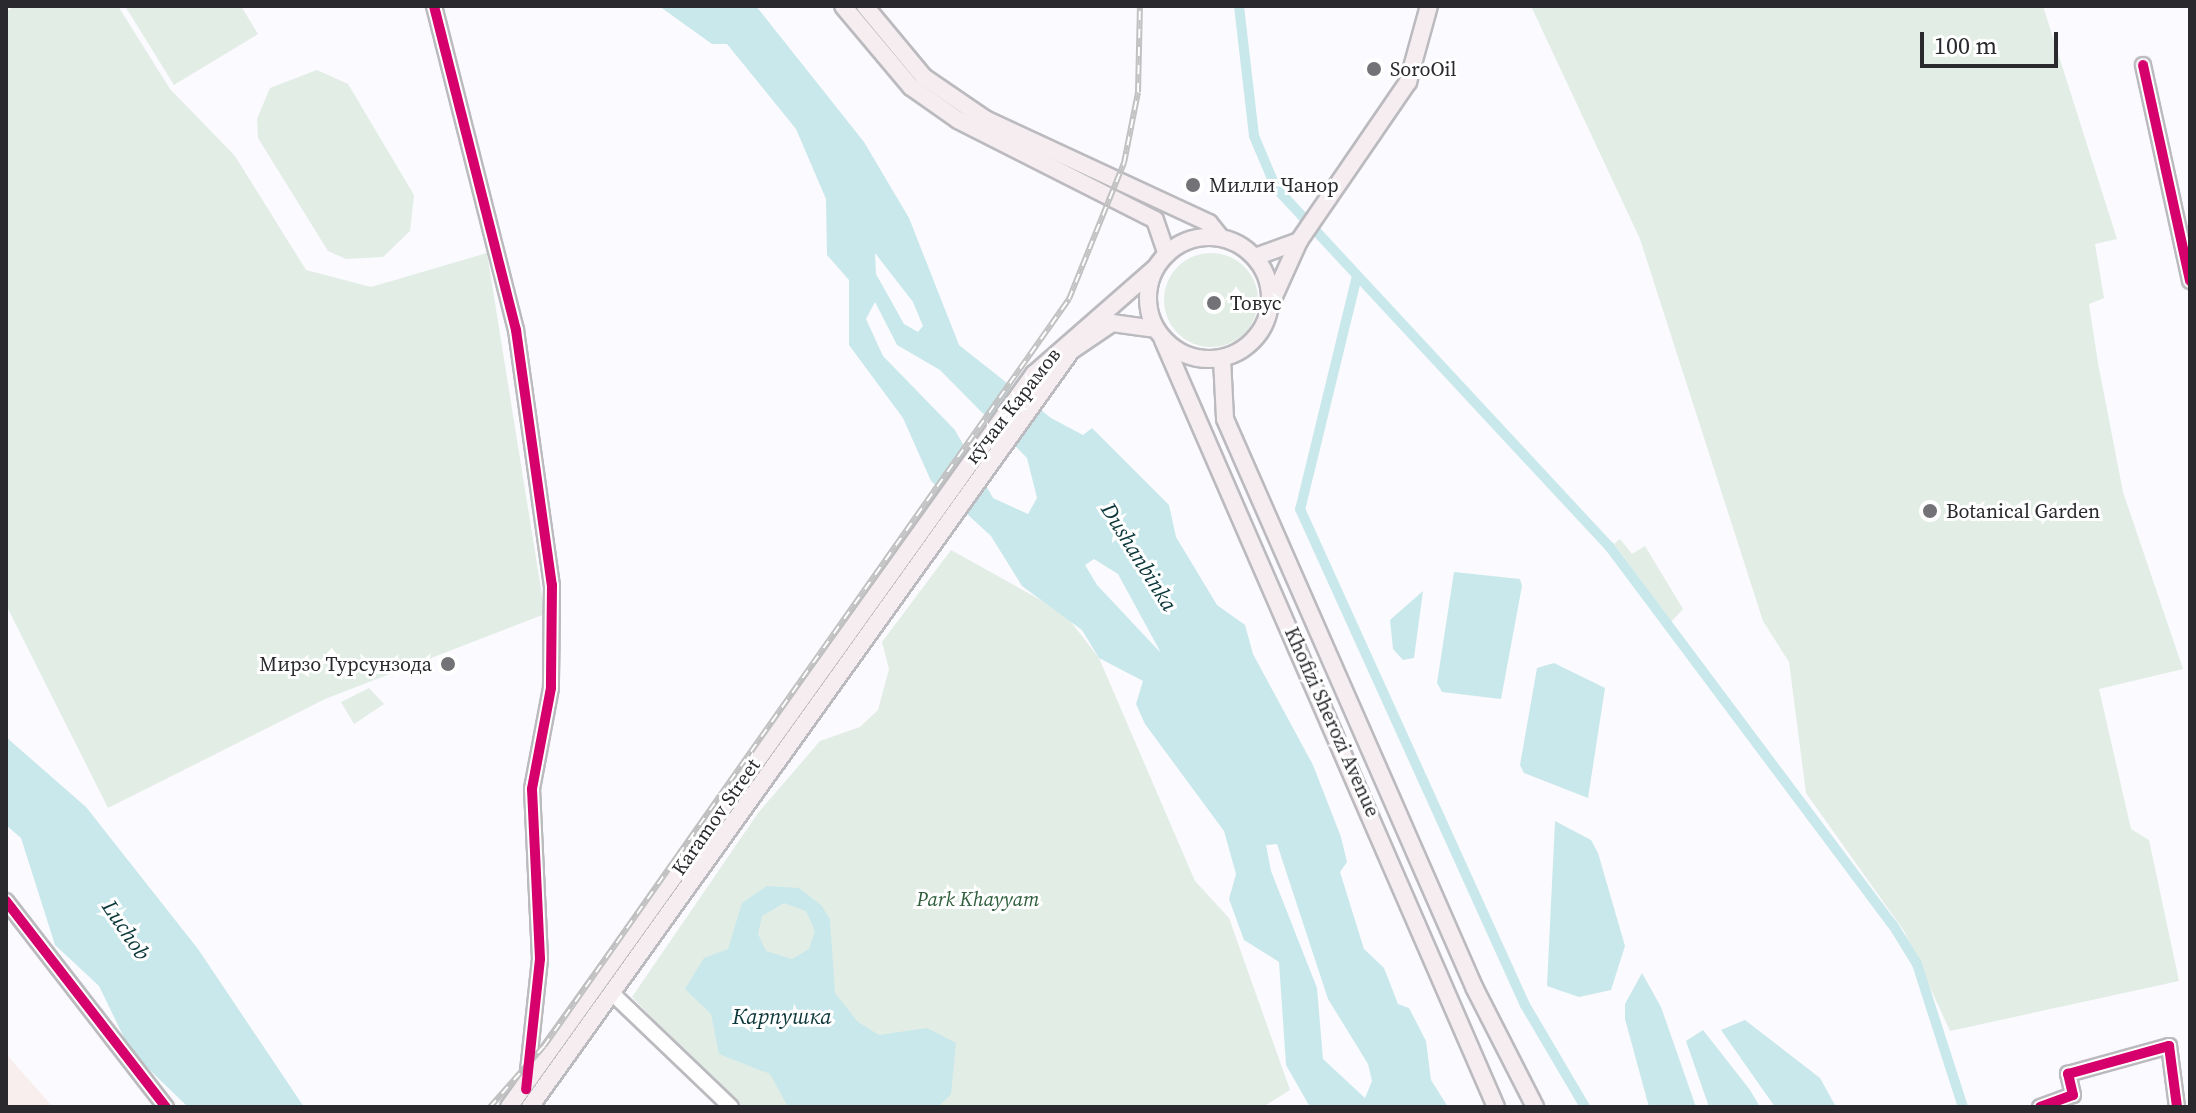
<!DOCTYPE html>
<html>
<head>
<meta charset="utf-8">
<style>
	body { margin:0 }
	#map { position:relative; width:2196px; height:1113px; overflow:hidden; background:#fbfafe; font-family:"Source Serif 4",serif }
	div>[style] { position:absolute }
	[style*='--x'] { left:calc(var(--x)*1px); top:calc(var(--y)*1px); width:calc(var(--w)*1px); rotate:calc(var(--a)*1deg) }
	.industrial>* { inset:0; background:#f8eeee }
	.green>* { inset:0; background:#e2ede6 }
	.round { border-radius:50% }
	.water>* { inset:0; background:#c9e8eb }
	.canal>* { height:10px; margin:-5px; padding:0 5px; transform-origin:5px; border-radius:5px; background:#c9e8eb }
	.roads { filter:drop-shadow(2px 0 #bbbabe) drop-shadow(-2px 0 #bbbabe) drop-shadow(0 2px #bbbabe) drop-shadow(0 -2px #bbbabe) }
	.minor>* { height:14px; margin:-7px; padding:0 7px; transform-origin:7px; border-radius:7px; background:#fefeff }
	.major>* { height:16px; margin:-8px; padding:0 8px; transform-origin:8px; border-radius:8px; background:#f5edf0 }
	.major>.ring { margin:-8px; padding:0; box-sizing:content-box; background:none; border:16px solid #f5edf0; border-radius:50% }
	.rail>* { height:6px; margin-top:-3px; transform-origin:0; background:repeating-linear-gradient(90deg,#fff 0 9px,#c1c1c2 0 18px); box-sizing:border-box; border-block:2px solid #c1c1c2 }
	.cycleway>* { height:10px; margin:-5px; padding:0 5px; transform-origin:5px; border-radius:5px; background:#d6006c }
	.dots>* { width:22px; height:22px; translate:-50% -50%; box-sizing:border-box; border:4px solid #fff; border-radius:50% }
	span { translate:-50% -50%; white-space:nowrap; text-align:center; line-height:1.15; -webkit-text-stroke:6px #fff; paint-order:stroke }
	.poi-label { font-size:20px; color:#2a292e }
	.left { translate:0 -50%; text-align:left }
	.right { translate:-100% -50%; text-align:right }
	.street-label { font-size:20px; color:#2a292e }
	.park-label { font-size:20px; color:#2e5e3c; font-style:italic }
	.water-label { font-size:22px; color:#0c373a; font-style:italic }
	.frame { position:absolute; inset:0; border:8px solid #2a292e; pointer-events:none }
	.scale { position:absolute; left:1920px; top:32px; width:138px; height:36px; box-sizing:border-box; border:4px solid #2a292e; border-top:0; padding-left:10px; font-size:24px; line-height:28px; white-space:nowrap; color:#2a292e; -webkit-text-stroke:6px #fff; paint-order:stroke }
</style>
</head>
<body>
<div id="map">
	<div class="industrial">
		<div style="clip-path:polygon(6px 1054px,53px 1107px,6px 1107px)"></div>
	</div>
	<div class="green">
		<div style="clip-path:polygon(14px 6px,118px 6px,170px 89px,235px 156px,306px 270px,371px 287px,487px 253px,545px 614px,325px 699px,108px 808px,6px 605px,6px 12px)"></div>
		<div style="clip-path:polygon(125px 6px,241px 6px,258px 34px,174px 85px)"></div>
		<div style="clip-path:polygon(1531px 6px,2043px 6px,2117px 239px,2095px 244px,2104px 298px,2089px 304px,2098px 363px,2123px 492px,2183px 669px,2099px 689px,2131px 829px,2149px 840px,2179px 981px,1950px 1031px,1904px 931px,1806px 793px,1789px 662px,1763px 621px,1640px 239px)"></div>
		<div style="clip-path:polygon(317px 70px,348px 84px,414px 195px,410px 231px,383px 257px,346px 259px,328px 251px,258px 138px,257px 119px,270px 88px)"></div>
		<div class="round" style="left:1164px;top:253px;width:94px;height:94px"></div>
		<div style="clip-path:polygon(1620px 539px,1632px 554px,1645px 546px,1683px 609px,1671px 622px,1614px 544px)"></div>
		<div style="clip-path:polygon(951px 550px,1064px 613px,1099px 658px,1195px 881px,1229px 918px,1290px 1090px,1263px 1107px,738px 1107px,632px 997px,758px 813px,820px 741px,860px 727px,878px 710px,889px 669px,882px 642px)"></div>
		<div style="clip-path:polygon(369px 688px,384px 704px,354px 724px,341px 702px)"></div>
	</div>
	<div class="water">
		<div style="clip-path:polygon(evenodd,659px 6px,756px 6px,864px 142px,909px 218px,959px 345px,1051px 418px,1083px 435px,1092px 428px,1169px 505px,1176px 537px,1217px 605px,1245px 625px,1253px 654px,1313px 765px,1341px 837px,1347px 862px,1340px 872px,1364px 949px,1384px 968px,1398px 1004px,1409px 1008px,1426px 1041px,1431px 1080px,1448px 1107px,1310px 1107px,1286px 1065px,1279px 962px,1244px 940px,1229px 899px,1236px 874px,1224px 831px,1145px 724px,1136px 704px,1143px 681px,1099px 658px,1082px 630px,1022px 586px,991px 536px,931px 481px,903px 418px,849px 345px,849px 280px,827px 255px,826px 199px,796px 129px,727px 44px,712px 44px,659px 6px,875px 253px,913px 302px,923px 326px,918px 332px,904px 324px,876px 274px,875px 253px,659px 6px,875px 302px,897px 345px,940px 370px,1027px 458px,1037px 498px,1028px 514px,993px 498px,955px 430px,883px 356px,866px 319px,875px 302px,659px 6px,1094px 559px,1118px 574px,1161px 653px,1097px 585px,1085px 565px,1094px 559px,659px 6px,1277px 844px,1328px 999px,1368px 1064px,1372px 1081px,1365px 1098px,1323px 1059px,1317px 988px,1271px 871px,1266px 845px,1277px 844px)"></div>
		<div style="clip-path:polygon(1454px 572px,1520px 579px,1522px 586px,1501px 699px,1442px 692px,1437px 683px)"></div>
		<div style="clip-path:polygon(1423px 591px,1414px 658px,1403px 660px,1393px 649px,1390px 620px)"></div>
		<div style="clip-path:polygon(1554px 663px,1605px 688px,1588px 798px,1524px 773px,1520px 765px,1537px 668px)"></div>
		<div style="clip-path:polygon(6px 737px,86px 807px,198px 949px,304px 1107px,188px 1107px,131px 1052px,99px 986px,55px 945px,21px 838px,6px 825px)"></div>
		<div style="clip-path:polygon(1555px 821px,1591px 840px,1598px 853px,1625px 946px,1611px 990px,1579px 997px,1547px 986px)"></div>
		<div style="clip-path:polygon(evenodd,767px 886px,799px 888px,822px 906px,830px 920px,835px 993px,858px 1022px,879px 1035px,927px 1028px,956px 1043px,951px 1094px,938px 1107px,788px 1107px,770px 1074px,719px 1054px,711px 1014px,685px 989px,704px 958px,728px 949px,742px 903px,767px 886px,784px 903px,806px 911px,815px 931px,809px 949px,792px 959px,766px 951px,758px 934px,762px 916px,784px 903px)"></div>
		<div style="clip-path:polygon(1642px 973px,1661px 1007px,1696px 1107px,1649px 1107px,1625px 1019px,1625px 1004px)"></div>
		<div style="clip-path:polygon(1745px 1020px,1820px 1078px,1836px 1107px,1775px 1107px,1721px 1030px)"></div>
		<div style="clip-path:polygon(1703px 1030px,1750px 1090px,1760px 1107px,1709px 1107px,1686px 1041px)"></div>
	</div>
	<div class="canal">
		<div style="--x:1239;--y:6;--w:131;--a:83.4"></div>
		<div style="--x:1254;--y:136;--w:56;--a:67.1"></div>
		<div style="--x:1276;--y:188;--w:489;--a:47.1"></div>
		<div style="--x:1609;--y:546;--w:474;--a:53.2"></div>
		<div style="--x:1893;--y:925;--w:46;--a:58.4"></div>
		<div style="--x:1917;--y:964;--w:150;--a:72.2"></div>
		<div style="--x:1357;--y:276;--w:240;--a:103.7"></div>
		<div style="--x:1300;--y:509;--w:545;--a:65.6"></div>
		<div style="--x:1525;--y:1005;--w:118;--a:59.5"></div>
	</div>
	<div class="roads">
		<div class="minor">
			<div style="--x:434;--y:6;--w:334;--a:75.8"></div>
			<div style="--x:516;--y:330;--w:258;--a:82"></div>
			<div style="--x:552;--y:585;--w:103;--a:90.6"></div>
			<div style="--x:551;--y:688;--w:103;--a:100.7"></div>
			<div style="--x:532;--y:789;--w:170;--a:87.3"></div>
			<div style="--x:540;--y:959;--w:123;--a:96.1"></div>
			<div style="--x:2143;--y:65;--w:221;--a:77.7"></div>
			<div style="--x:6;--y:901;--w:261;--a:52.2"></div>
			<div style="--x:616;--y:997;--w:159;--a:43.7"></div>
			<div style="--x:2040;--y:1107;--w:35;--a:-20"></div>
			<div style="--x:2073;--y:1095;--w:22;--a:-103"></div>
			<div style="--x:2068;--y:1074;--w:105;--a:-15.5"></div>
			<div style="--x:2169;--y:1046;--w:62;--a:82.5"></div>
		</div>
		<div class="major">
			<div style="--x:843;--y:6;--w:106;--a:50"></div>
			<div style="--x:911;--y:87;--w:57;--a:35.1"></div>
			<div style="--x:958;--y:120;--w:221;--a:26.9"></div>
			<div style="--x:1155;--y:220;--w:36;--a:71"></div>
			<div style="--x:865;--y:6;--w:92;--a:50.3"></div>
			<div style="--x:924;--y:77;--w:74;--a:34.5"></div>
			<div style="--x:985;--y:119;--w:247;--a:24.9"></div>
			<div style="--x:1209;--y:223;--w:19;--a:51"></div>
			<div class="ring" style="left:1148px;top:237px;width:106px;height:106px"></div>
			<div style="--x:1255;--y:257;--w:47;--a:-20"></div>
			<div style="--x:1271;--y:303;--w:68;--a:-65.7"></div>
			<div style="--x:1299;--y:241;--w:193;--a:-55.6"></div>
			<div style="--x:1408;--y:82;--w:79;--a:-74.6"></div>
			<div style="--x:1163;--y:340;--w:836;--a:66.53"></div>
			<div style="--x:1222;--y:359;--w:60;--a:87.1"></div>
			<div style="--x:1225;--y:419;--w:622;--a:66.32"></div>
			<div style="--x:1475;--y:989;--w:132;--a:63"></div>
			<div style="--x:509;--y:1107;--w:902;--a:-54.39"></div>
			<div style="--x:1034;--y:374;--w:161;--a:-41.2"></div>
			<div style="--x:530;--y:1107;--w:930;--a:-54.41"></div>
			<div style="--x:1071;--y:351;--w:50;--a:-34.3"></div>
			<div style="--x:1112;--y:323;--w:43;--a:7.9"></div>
		</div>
	</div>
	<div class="rail">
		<div style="--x:490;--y:1107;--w:81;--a:-48.5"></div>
		<div style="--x:544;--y:1046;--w:913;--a:-54.9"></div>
		<div style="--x:1069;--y:299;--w:147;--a:-68"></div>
		<div style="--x:1124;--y:163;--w:72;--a:-78.8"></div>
		<div style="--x:1138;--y:92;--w:86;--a:-88.7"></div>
	</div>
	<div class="cycleway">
		<div style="--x:434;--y:6;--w:334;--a:75.8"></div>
		<div style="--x:516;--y:330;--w:258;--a:82"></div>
		<div style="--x:552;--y:585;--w:103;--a:90.6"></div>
		<div style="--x:551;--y:688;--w:103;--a:100.7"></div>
		<div style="--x:532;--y:789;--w:170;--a:87.3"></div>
		<div style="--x:540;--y:959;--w:131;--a:96.1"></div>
		<div style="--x:2143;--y:65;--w:221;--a:77.7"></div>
		<div style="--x:6;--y:901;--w:261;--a:52.2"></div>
		<div style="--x:2040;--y:1107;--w:35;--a:-20"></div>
		<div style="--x:2073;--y:1095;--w:22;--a:-103"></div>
		<div style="--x:2068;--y:1074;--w:105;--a:-15.5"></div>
		<div style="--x:2169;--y:1046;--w:62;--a:82.5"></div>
	</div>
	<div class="dots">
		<div style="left:1374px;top:69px;background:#737277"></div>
		<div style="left:1193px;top:185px;background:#737277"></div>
		<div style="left:1214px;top:303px;background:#737277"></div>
		<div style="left:1930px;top:511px;background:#737277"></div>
		<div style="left:448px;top:664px;background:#737277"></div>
	</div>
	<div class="poi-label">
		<span class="left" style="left:1390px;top:69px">SoroOil</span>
		<span class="left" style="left:1209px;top:185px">Милли Чанор</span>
		<span class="left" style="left:1230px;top:303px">Товус</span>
		<span class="left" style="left:1946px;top:511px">Botanical Garden</span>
		<span class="right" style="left:432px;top:664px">Мирзо Турсунзода</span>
	</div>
	<div class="street-label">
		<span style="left:1013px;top:406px;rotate:-52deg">кӯчаи Карамов</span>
		<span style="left:1332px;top:722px;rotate:66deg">Khofizi Sherozi Avenue</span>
		<span style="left:716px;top:817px;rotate:-55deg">Karamov Street</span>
	</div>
	<div class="park-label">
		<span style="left:978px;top:899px">Park Khayyam</span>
	</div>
	<div class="water-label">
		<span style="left:1139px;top:557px;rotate:58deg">Dushanbinka</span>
		<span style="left:126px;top:930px;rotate:56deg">Luchob</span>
		<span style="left:782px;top:1017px">Карпушка</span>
	</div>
	<div class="frame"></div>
	<div class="scale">100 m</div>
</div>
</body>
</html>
